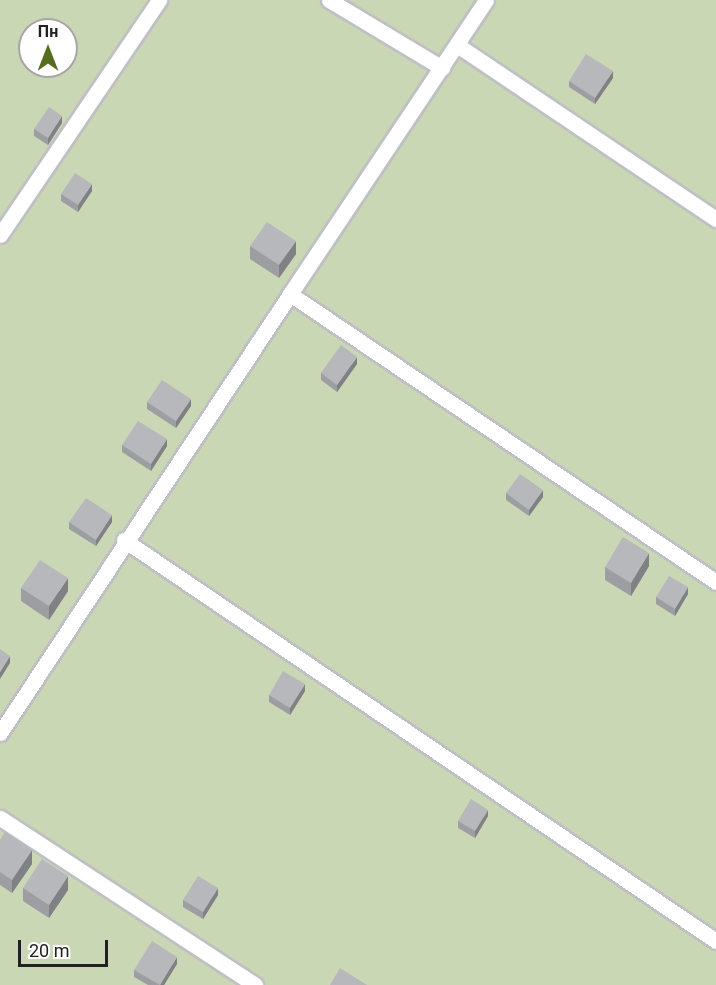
<!DOCTYPE html>
<html>
<head>
<meta charset="utf-8">
<style>
	body { margin:0 }
	#map { position:relative; width:716px; height:985px; overflow:hidden; background:#edeef1; font-family:Roboto,sans-serif }
	div>[style] { position:absolute }
	[style*='--x'] { left:calc(var(--x)*1px); top:calc(var(--y)*1px); width:calc(var(--w)*1px); rotate:calc(var(--a)*1deg) }
	.green>* { inset:0; background:#cad7b4 }
	.roads { filter:drop-shadow(2px 0 #bfc0c3) drop-shadow(-2px 0 #bfc0c3) drop-shadow(0 2px #bfc0c3) drop-shadow(0 -2px #bfc0c3) }
	.service>* { height:15px; margin:-7.5px; padding:0 7.5px; transform-origin:7.5px; border-radius:7.5px; background:#fff }
	.wall>* { inset:0; background:#9d9ea2 }
	.shaded-wall>* { inset:0; background:#808184 }
	.building>* { inset:0; background:#b7b8bc }
	span { translate:-50% -50%; white-space:nowrap; text-align:center; line-height:1.15; -webkit-text-stroke:4.5px #fff; paint-order:stroke }
	.north { position:absolute; left:18px; top:18px; width:60px; height:60px; box-sizing:border-box; background:#fff; border:2px solid #a6a6a7; border-radius:50%; rotate:0deg; font-size:16px; font-weight:700; line-height:24px; text-align:center; color:#212123 }
	.north::after { content:''; display:block; margin:auto; width:21px; height:27px; background:#566d1d; clip-path:polygon(50% 0,100% 100%,50% 72%,0 100%) }
	.scale { position:absolute; left:18px; top:940px; width:90px; height:27px; box-sizing:border-box; border:3px solid #212123; border-top:0; padding-left:8px; font-size:18px; line-height:21px; white-space:nowrap; color:#212123; -webkit-text-stroke:4px #fff; paint-order:stroke }
</style>
</head>
<body>
<div id="map">
	<div class="green">
		<div style="clip-path:polygon(evenodd,0 0,716px 0,716px 985px,0 985px,0 0,30px 30px,66px 30px,66px 66px,30px 66px,30px 30px)"></div>
	</div>
	<div class="roads">
		<div class="service">
			<div style="--x:329;--y:0;--w:132;--a:31"></div>
			<div style="--x:457;--y:45;--w:312;--a:33.9"></div>
			<div style="--x:0;--y:235;--w:284;--a:-55.9"></div>
			<div style="--x:290;--y:294;--w:353;--a:-56.3"></div>
			<div style="--x:124;--y:540;--w:715;--a:34.11"></div>
			<div style="--x:0;--y:733;--w:526;--a:-56.55"></div>
			<div style="--x:290;--y:294;--w:514;--a:34.06"></div>
			<div style="--x:0;--y:818;--w:305;--a:33.2"></div>
		</div>
	</div>
	<div class="wall">
		<div style="clip-path:polygon(613px 78px,595px 104px,569px 87px,569px 81px)"></div>
		<div style="clip-path:polygon(62px 123px,48px 145px,34px 136px,34px 129px)"></div>
		<div style="clip-path:polygon(92px 191px,78px 212px,61px 201px,61px 194px)"></div>
		<div style="clip-path:polygon(250px 246px,296px 254px,279px 278px,250px 259px)"></div>
		<div style="clip-path:polygon(357px 364px,337px 392px,321px 380px,321px 373px)"></div>
		<div style="clip-path:polygon(147px 402px,191px 406px,176px 428px,147px 409px)"></div>
		<div style="clip-path:polygon(122px 445px,167px 446px,151px 471px,122px 452px)"></div>
		<div style="clip-path:polygon(506px 493px,543px 497px,529px 516px,506px 500px)"></div>
		<div style="clip-path:polygon(69px 522px,112px 522px,96px 546px,69px 529px)"></div>
		<div style="clip-path:polygon(649px 566px,631px 596px,605px 580px,605px 567px)"></div>
		<div style="clip-path:polygon(21px 588px,68px 591px,49px 620px,21px 601px)"></div>
		<div style="clip-path:polygon(688px 594px,675px 616px,656px 604px,656px 597px)"></div>
		<div style="clip-path:polygon(305px 691px,290px 715px,269px 702px,269px 695px)"></div>
		<div style="clip-path:polygon(488px 816px,475px 838px,458px 828px,458px 821px)"></div>
		<div style="clip-path:polygon(0 840px,32px 864px,12px 893px,0 885px)"></div>
		<div style="clip-path:polygon(23px 888px,68px 890px,49px 918px,23px 901px)"></div>
		<div style="clip-path:polygon(218px 895px,203px 919px,183px 907px,183px 900px)"></div>
		<div style="clip-path:polygon(177px 964px,164px 985px,148px 985px,134px 977px,134px 970px)"></div>
	</div>
	<div class="shaded-wall">
		<div style="clip-path:polygon(613px 71px,613px 78px,595px 104px,595px 98px)"></div>
		<div style="clip-path:polygon(62px 116px,62px 123px,48px 145px,48px 138px)"></div>
		<div style="clip-path:polygon(92px 184px,92px 191px,78px 212px,78px 205px)"></div>
		<div style="clip-path:polygon(296px 241px,296px 254px,279px 278px,279px 265px)"></div>
		<div style="clip-path:polygon(357px 357px,357px 364px,337px 392px,337px 385px)"></div>
		<div style="clip-path:polygon(191px 399px,191px 406px,176px 428px,176px 421px)"></div>
		<div style="clip-path:polygon(167px 439px,167px 446px,151px 471px,151px 464px)"></div>
		<div style="clip-path:polygon(543px 490px,543px 497px,529px 516px,529px 510px)"></div>
		<div style="clip-path:polygon(112px 515px,112px 522px,96px 546px,96px 540px)"></div>
		<div style="clip-path:polygon(649px 553px,649px 566px,631px 596px,631px 583px)"></div>
		<div style="clip-path:polygon(68px 578px,68px 591px,49px 620px,49px 606px)"></div>
		<div style="clip-path:polygon(688px 587px,688px 594px,675px 616px,675px 609px)"></div>
		<div style="clip-path:polygon(10px 656px,10px 663px,0 679px,0 672px)"></div>
		<div style="clip-path:polygon(305px 684px,305px 691px,290px 715px,290px 708px)"></div>
		<div style="clip-path:polygon(488px 810px,488px 816px,475px 838px,475px 831px)"></div>
		<div style="clip-path:polygon(32px 850px,32px 864px,12px 893px,12px 880px)"></div>
		<div style="clip-path:polygon(68px 876px,68px 890px,49px 918px,49px 905px)"></div>
		<div style="clip-path:polygon(218px 888px,218px 895px,203px 919px,203px 912px)"></div>
		<div style="clip-path:polygon(177px 957px,177px 964px,164px 985px,160px 985px)"></div>
	</div>
	<div class="building">
		<div style="clip-path:polygon(586px 54px,613px 71px,595px 98px,569px 81px)"></div>
		<div style="clip-path:polygon(49px 107px,62px 116px,48px 138px,34px 129px)"></div>
		<div style="clip-path:polygon(75px 173px,92px 184px,78px 205px,61px 194px)"></div>
		<div style="clip-path:polygon(267px 222px,296px 241px,279px 265px,250px 246px)"></div>
		<div style="clip-path:polygon(341px 345px,357px 357px,337px 385px,321px 373px)"></div>
		<div style="clip-path:polygon(162px 380px,191px 399px,176px 421px,147px 402px)"></div>
		<div style="clip-path:polygon(138px 421px,167px 439px,151px 464px,122px 445px)"></div>
		<div style="clip-path:polygon(520px 474px,543px 490px,529px 510px,506px 493px)"></div>
		<div style="clip-path:polygon(86px 498px,112px 515px,96px 540px,69px 522px)"></div>
		<div style="clip-path:polygon(623px 537px,649px 553px,631px 583px,605px 567px)"></div>
		<div style="clip-path:polygon(40px 560px,68px 578px,49px 606px,21px 588px)"></div>
		<div style="clip-path:polygon(669px 576px,688px 587px,675px 609px,656px 597px)"></div>
		<div style="clip-path:polygon(0 649px,10px 656px,0 672px)"></div>
		<div style="clip-path:polygon(283px 671px,305px 684px,290px 708px,269px 695px)"></div>
		<div style="clip-path:polygon(471px 799px,488px 810px,475px 831px,458px 821px)"></div>
		<div style="clip-path:polygon(5px 832px,32px 850px,12px 880px,0 872px,0 840px)"></div>
		<div style="clip-path:polygon(42px 859px,68px 876px,49px 905px,23px 888px)"></div>
		<div style="clip-path:polygon(198px 876px,218px 888px,203px 912px,183px 900px)"></div>
		<div style="clip-path:polygon(152px 941px,177px 957px,160px 985px,134px 970px)"></div>
		<div style="clip-path:polygon(340px 968px,367px 985px,330px 985px)"></div>
	</div>
	<div class="north">Пн</div>
	<div class="scale">20 m</div>
</div>
</body>
</html>
